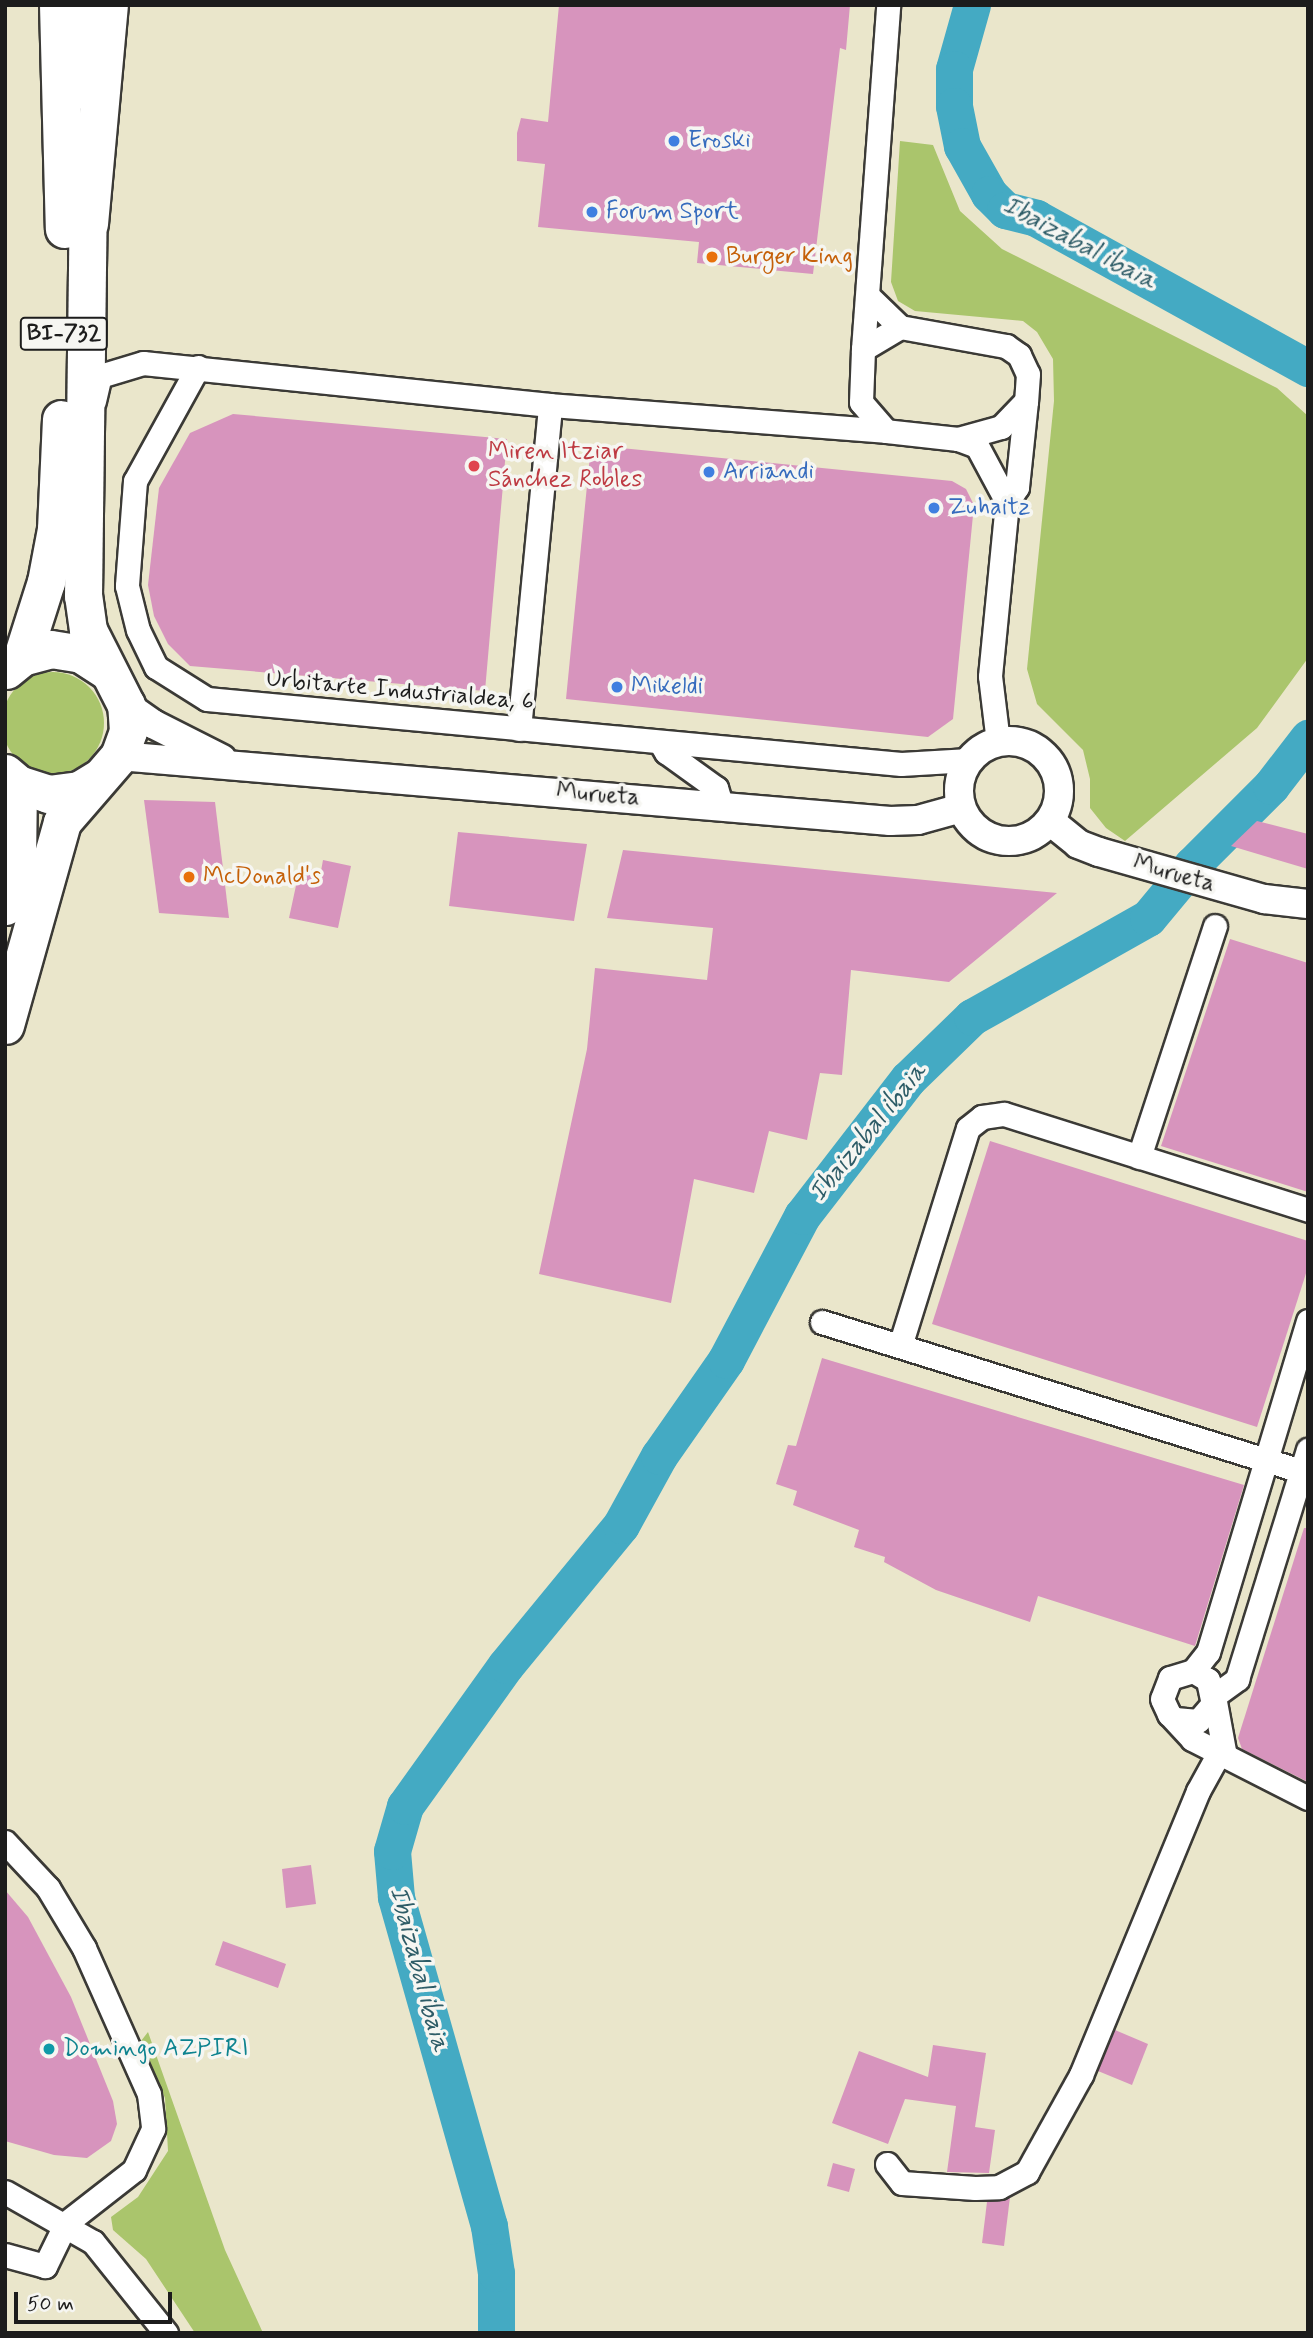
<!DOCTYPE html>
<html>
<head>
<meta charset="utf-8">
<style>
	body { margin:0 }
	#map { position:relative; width:1313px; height:2338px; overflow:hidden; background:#eae6cb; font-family:Mynerve,sans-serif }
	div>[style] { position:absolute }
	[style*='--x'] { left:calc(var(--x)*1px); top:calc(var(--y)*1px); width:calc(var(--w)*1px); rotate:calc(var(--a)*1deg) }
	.green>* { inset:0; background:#aac56c }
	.round { border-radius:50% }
	.river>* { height:37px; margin:-18.5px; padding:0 18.5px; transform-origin:18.5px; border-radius:18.5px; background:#44aac3 }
	.building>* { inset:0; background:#d794bd }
	.roads { filter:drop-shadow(2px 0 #3b3a36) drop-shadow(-2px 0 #3b3a36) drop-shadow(0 2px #3b3a36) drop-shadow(0 -2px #3b3a36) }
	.minor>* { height:23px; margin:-11.5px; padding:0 11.5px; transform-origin:11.5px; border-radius:11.5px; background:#fff }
	.tertiary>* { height:28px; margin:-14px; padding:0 14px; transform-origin:14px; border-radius:14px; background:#fff }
	.tertiary>.ring { margin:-14px; padding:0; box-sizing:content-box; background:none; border:28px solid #fff; border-radius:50% }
	.primary>* { height:37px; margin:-18.5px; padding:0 18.5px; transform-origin:18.5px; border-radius:18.5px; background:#fff }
	.trunk>* { height:38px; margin:-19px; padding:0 19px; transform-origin:19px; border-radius:19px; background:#fff }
	.dots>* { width:19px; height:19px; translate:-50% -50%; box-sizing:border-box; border:4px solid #f6f6f2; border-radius:50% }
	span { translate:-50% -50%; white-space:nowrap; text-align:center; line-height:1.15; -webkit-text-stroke:7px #f6f6f2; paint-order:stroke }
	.shield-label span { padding:2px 5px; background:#f6f6f2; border:2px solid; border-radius:5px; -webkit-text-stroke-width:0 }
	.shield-label { font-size:23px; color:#1c1c1c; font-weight:700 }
	.shop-label { font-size:24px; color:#366cbe }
	.left { translate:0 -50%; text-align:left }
	.food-label { font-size:24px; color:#c56008 }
	.health-label { font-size:24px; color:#be3a42 }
	.street-label { font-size:24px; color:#1c1c1c }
	.culture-label { font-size:24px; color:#0d838f }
	.water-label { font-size:26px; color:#2e5c67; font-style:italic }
	.frame { position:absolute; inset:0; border:7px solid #1c1c1c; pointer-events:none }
	.scale { position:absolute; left:14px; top:2292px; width:158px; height:32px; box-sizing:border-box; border:4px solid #1c1c1c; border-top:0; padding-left:9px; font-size:21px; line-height:24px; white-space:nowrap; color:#1c1c1c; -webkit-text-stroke:5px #f6f6f2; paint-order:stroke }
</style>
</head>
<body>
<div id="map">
	<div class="green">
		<div style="clip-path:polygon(900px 141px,933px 145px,960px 211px,1002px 249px,1277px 388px,1308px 416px,1308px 658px,1257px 728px,1125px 841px,1106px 828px,1090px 808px,1090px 779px,1083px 750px,1037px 704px,1027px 669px,1054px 401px,1053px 359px,1037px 332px,1023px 321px,915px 311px,898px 301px,891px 282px)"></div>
		<div class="round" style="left:2px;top:672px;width:102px;height:102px"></div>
		<div style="clip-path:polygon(148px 2032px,225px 2250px,263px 2333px,195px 2333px,146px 2259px,113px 2230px,111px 2217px,138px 2197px,168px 2151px,165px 2098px,141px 2041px)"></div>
	</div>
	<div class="river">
		<div style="--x:972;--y:5;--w:66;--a:105.7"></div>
		<div style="--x:954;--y:69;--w:37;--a:90"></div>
		<div style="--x:954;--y:106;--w:41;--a:78.7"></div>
		<div style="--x:962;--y:146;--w:55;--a:60.6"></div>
		<div style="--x:989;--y:194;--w:23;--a:45"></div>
		<div style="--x:1005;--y:210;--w:32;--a:14"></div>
		<div style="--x:1036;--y:218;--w:311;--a:28.9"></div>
		<div style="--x:496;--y:2333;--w:60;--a:-90"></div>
		<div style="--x:496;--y:2273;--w:48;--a:-98.5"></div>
		<div style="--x:489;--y:2226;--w:342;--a:-105.8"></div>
		<div style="--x:396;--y:1897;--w:46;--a:-95"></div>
		<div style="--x:392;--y:1851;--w:47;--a:-73.9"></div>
		<div style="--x:405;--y:1806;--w:173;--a:-54.4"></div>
		<div style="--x:506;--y:1665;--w:181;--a:-50.6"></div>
		<div style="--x:621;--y:1525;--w:79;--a:-61.2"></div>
		<div style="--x:659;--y:1456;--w:117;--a:-55.1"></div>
		<div style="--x:726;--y:1360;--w:163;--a:-62.2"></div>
		<div style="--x:802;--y:1216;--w:173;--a:-52.3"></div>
		<div style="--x:908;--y:1079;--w:89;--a:-44.1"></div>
		<div style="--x:972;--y:1017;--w:202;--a:-29.4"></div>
		<div style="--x:1148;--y:918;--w:69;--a:-50.3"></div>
		<div style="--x:1192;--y:865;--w:112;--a:-45"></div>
		<div style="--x:1271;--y:786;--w:61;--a:-52.4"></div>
	</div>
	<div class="building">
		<div style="clip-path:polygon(559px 5px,850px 5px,846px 50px,840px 48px,813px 274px,697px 263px,699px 242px,538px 227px,545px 164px,517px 161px,517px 133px,521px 118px,548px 122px)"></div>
		<div style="clip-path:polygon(233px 414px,507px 439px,485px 691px,190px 666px,168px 644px,154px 616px,148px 585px,159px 488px,190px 433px)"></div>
		<div style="clip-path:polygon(591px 445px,952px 481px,966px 489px,974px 505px,953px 719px,928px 737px,566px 699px)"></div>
		<div style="clip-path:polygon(144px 800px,215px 802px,229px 918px,159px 913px)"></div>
		<div style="clip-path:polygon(1257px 821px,1308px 834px,1308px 869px,1231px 846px)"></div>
		<div style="clip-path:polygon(458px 832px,587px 844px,574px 921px,449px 906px)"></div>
		<div style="clip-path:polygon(623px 850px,1057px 893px,949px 982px,851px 970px,842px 1075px,820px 1073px,807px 1140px,769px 1131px,754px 1193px,694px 1179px,671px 1303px,539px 1274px,587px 1049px,595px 968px,707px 980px,713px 928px,607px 918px)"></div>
		<div style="clip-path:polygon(323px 860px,351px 866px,338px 928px,289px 918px,300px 867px,321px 871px)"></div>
		<div style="clip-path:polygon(1230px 939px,1308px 963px,1308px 1192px,1161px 1146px)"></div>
		<div style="clip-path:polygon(990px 1141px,1308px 1241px,1308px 1267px,1257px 1427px,932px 1324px)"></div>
		<div style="clip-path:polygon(822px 1358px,1244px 1485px,1195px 1646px,1038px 1596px,1030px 1622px,936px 1590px,884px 1562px,885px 1557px,854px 1547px,859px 1530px,793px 1505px,797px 1491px,776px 1484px,788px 1445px,796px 1446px)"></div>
		<div style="clip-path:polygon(1304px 1528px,1308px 1528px,1308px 1782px,1242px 1749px,1238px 1738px)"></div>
		<div style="clip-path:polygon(311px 1865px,316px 1904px,286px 1908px,282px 1869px)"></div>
		<div style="clip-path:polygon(5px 1890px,28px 1917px,71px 1997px,113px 2101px,117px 2124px,111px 2141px,87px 2158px,54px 2155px,5px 2141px)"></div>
		<div style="clip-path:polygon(223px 1941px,286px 1964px,278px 1988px,215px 1965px)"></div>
		<div style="clip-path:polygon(1115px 2030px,1148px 2044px,1132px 2085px,1098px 2071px)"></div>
		<div style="clip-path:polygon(933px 2045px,986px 2053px,975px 2127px,995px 2130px,989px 2173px,947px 2172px,956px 2106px,905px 2099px,888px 2144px,832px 2123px,859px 2051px,928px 2077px)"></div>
		<div style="clip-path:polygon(833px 2163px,855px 2169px,849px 2192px,827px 2186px)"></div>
		<div style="clip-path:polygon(1010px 2197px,1004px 2246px,982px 2243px,987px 2202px)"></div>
	</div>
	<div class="roads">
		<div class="minor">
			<div style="--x:868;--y:296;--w:45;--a:44.1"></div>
			<div style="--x:900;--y:327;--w:108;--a:10.2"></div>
			<div style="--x:1006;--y:346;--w:16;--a:35"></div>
			<div style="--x:1019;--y:355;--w:21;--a:65"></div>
			<div style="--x:1028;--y:374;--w:27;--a:94"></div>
			<div style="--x:1026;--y:401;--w:36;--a:134"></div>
			<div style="--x:1001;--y:427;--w:45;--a:164.4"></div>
			<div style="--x:958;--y:439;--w:72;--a:-173.7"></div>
			<div style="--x:886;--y:431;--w:38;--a:-131"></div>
			<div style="--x:861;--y:402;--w:53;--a:-87.8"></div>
			<div style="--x:863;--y:349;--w:43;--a:-30.7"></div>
			<div style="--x:863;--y:349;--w:345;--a:-85.8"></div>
			<div style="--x:198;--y:367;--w:130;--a:118.9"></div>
			<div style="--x:135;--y:481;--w:105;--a:94.4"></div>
			<div style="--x:127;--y:586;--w:45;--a:76"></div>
			<div style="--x:138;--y:630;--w:41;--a:64.1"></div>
			<div style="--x:156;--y:667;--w:60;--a:32.1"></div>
			<div style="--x:207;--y:699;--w:697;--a:5.35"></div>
			<div style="--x:901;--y:764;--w:68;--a:-3.4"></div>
			<div style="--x:94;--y:401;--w:26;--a:-77"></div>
			<div style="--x:100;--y:376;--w:45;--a:-16.8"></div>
			<div style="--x:143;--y:363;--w:409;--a:5.9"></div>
			<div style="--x:550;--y:405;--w:337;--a:4.4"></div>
			<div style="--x:958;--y:439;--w:20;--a:20"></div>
			<div style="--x:977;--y:446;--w:64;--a:61.8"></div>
			<div style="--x:519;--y:729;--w:325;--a:-84.5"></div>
			<div style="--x:660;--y:742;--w:12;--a:59"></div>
			<div style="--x:666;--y:752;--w:62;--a:35.8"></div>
			<div style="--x:716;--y:788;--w:19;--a:72"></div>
			<div style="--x:998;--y:742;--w:66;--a:-96.9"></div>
			<div style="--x:990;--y:676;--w:175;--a:-84.4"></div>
			<div style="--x:1007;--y:502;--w:18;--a:-56"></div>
			<div style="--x:1017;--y:487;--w:86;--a:-84"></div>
			<div style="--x:1139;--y:1157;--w:243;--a:-71.8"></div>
			<div style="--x:1308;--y:1321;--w:346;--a:106.8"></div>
			<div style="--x:1208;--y:1652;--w:24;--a:128"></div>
			<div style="--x:1193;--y:1671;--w:24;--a:163"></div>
			<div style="--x:1170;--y:1678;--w:22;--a:111"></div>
			<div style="--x:1162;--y:1699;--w:17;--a:65"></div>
			<div style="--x:1169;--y:1714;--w:34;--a:47"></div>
			<div style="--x:1192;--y:1739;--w:130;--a:27"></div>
			<div style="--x:822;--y:1322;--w:502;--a:17.28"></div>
			<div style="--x:900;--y:1346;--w:228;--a:-72.7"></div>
			<div style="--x:968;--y:1128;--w:18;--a:-38"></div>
			<div style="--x:982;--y:1117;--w:22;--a:-8"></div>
			<div style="--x:1004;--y:1114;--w:319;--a:17.5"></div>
			<div style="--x:1175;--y:1719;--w:23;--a:5"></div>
			<div style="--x:1198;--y:1721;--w:23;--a:-49"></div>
			<div style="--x:1213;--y:1704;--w:25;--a:-102"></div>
			<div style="--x:1208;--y:1680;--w:17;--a:-149"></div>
			<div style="--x:1225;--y:1756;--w:61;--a:-100.4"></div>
			<div style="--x:1214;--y:1696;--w:29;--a:-36"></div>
			<div style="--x:1237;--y:1679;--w:240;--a:-72.8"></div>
			<div style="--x:5;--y:1842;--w:63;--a:46.9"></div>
			<div style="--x:48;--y:1888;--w:70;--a:59"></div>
			<div style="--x:84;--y:1948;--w:160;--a:66"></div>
			<div style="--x:149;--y:2094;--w:35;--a:83"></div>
			<div style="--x:153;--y:2129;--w:45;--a:114.9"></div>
			<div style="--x:134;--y:2170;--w:86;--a:142.1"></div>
			<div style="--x:66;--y:2223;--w:48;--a:116"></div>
			<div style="--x:45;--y:2266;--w:41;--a:-164.6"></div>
			<div style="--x:887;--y:2164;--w:24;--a:52"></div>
			<div style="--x:902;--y:2183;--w:73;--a:3.9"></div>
			<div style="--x:975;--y:2188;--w:24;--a:-2"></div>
			<div style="--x:999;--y:2187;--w:32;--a:-28"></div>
			<div style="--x:1027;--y:2172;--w:111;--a:-60.9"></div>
			<div style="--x:1081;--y:2075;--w:307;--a:-67.6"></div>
			<div style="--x:1198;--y:1791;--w:43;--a:-61.1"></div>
			<div style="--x:5;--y:2192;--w:101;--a:29.6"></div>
			<div style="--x:93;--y:2242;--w:117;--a:51.3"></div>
		</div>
		<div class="tertiary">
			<div style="--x:126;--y:705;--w:33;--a:35"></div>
			<div style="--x:153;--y:724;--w:77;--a:26.9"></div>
			<div class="ring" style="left:959px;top:741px;width:72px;height:72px"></div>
			<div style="--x:119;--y:756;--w:774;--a:4.82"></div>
			<div style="--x:890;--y:821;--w:28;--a:-2"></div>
			<div style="--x:918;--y:820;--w:45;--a:-15.6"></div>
			<div style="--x:1050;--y:821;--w:36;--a:39"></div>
			<div style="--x:1078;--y:844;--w:22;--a:21"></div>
			<div style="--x:1099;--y:852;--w:172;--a:15.9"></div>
			<div style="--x:1264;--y:899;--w:44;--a:6.5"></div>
		</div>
		<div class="primary">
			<div style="--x:86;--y:5;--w:86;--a:89.3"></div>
			<div style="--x:22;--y:657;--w:79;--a:-72.3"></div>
			<div style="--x:46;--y:582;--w:54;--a:-79.3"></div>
			<div style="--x:56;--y:529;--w:110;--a:-87.4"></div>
			<div style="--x:6;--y:670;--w:21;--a:-39"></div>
			<div style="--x:22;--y:657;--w:30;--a:-15"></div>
			<div style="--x:51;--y:649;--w:30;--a:9"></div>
			<div style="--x:81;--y:654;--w:30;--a:33"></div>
			<div style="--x:5;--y:773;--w:17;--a:40"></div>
			<div style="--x:18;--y:784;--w:32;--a:18"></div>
			<div style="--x:48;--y:794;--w:31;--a:-7"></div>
			<div style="--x:79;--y:790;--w:23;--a:-31"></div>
			<div style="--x:5;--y:906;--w:44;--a:-74.1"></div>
			<div style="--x:17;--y:864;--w:80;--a:-89.3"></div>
			<div style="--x:5;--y:1025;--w:211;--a:-74.3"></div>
			<div style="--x:62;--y:822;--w:87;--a:-49.2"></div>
			<div style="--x:119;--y:756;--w:27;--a:-70"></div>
			<div style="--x:128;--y:731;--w:26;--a:-94"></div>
			<div style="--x:126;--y:705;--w:84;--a:-116.9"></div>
			<div style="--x:88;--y:630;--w:34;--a:-98"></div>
			<div style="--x:83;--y:596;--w:404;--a:-89.3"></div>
		</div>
		<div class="trunk">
			<div style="--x:59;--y:5;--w:224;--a:88.5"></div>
			<div style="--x:89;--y:224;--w:220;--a:-84.8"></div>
		</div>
	</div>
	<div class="dots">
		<div style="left:674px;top:141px;background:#3f7fe0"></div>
		<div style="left:592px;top:212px;background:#3f7fe0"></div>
		<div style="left:712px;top:257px;background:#e8710a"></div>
		<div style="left:474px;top:466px;background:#e0444e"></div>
		<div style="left:709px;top:472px;background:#3f7fe0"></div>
		<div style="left:934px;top:508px;background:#3f7fe0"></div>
		<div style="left:617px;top:687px;background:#3f7fe0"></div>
		<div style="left:189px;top:877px;background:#e8710a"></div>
		<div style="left:49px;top:2049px;background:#0f9aa8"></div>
	</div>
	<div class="shield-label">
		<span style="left:64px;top:334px">BI-732</span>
	</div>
	<div class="shop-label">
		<span class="left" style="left:688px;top:141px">Eroski</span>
		<span class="left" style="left:606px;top:212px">Forum Sport</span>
		<span class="left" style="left:723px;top:472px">Arriandi</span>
		<span class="left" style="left:948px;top:508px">Zuhaitz</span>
		<span class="left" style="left:631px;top:687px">Mikeldi</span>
	</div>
	<div class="food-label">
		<span class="left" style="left:726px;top:257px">Burger King</span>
		<span class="left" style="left:203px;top:877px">McDonald's</span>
	</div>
	<div class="health-label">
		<span class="left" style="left:488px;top:466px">Miren Itziar<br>Sánchez Robles</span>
	</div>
	<div class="street-label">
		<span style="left:400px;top:691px;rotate:5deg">Urbitarte Industrialdea, 6</span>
		<span style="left:598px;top:795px;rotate:5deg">Murueta</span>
		<span style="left:1174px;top:874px;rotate:16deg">Murueta</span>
	</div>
	<div class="culture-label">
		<span class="left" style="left:63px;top:2049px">Domingo AZPIRI</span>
	</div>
	<div class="water-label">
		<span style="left:1079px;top:244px;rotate:28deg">Ibaizabal ibaia</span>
		<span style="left:869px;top:1133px;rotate:-51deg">Ibaizabal ibaia</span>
		<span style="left:418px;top:1969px;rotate:75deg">Ibaizabal ibaia</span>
	</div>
	<div class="frame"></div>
	<div class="scale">50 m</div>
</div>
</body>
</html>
